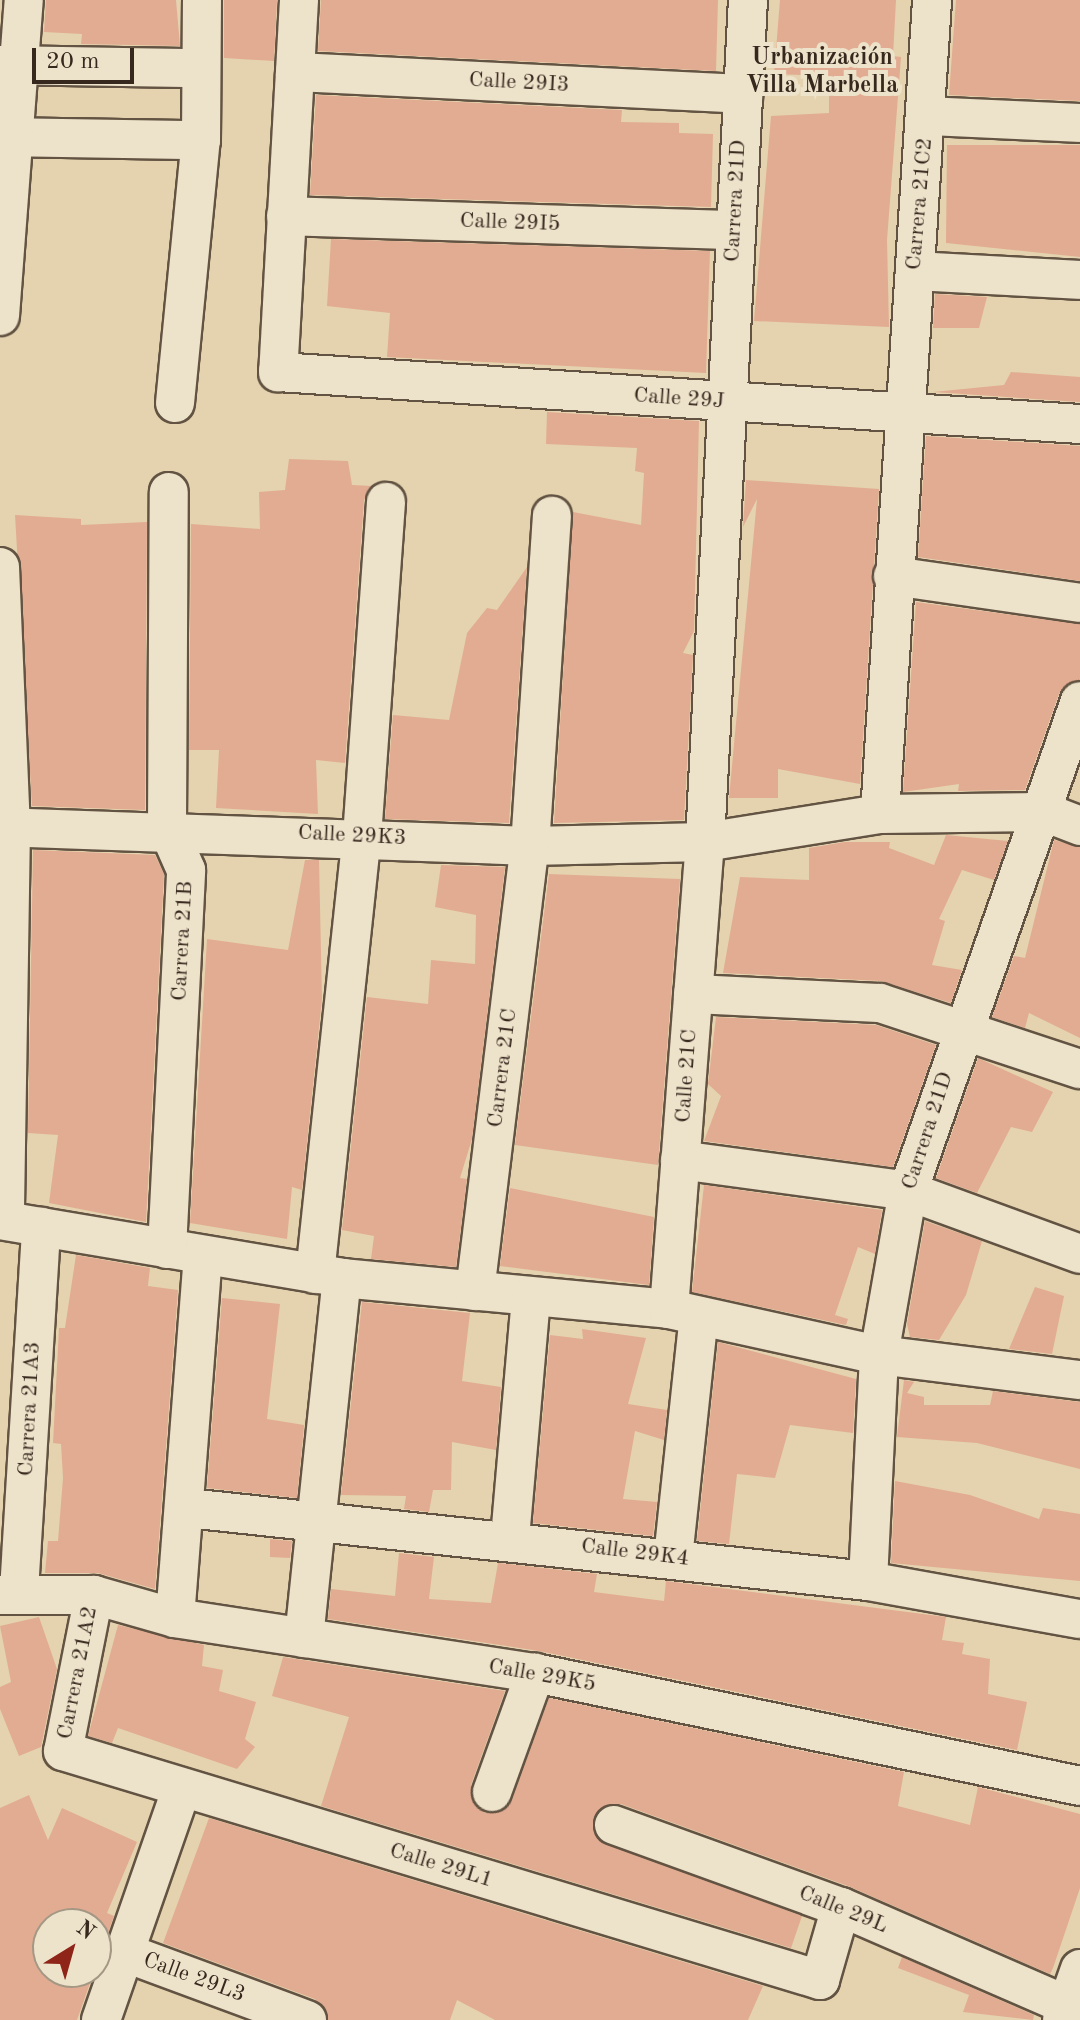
<!DOCTYPE html>
<html>
<head>
<meta charset="utf-8">
<style>
	body { margin:0 }
	#map { position:relative; width:1080px; height:2020px; overflow:hidden; background:#e4d3ae; font-family:"Old Standard TT",serif }
	div>[style] { position:absolute }
	[style*='--x'] { left:calc(var(--x)*1px); top:calc(var(--y)*1px); width:calc(var(--w)*1px); rotate:calc(var(--a)*1deg) }
	.building>* { inset:0; background:#e2ac92 }
	.roads { filter:drop-shadow(2px 0 #625342) drop-shadow(-2px 0 #625342) drop-shadow(0 2px #625342) drop-shadow(0 -2px #625342) }
	.minor>* { height:38px; margin:-19px; padding:0 19px; transform-origin:19px; border-radius:19px; background:#ede2ca }
	span { translate:-50% -50%; white-space:nowrap; text-align:center; line-height:1.15; -webkit-text-stroke:8px #ede2ca; paint-order:stroke }
	.street-label { font-size:22px; color:#37281e }
	.neighbourhood-label { font-size:24px; color:#37281e; font-weight:700 }
	.north { position:absolute; left:32px; top:1908px; width:80px; height:80px; box-sizing:border-box; background:#ede2ca; border:2px solid #a49885; border-radius:50%; rotate:37deg; font-size:22px; font-weight:700; line-height:32px; text-align:center; color:#37281e }
	.north::after { content:''; display:block; margin:auto; width:28px; height:36px; background:#8f2418; clip-path:polygon(50% 0,100% 100%,50% 72%,0 100%) }
	.scale { position:absolute; left:32px; top:48px; width:102px; height:36px; box-sizing:border-box; border:4px solid #37281e; border-top:0; padding-left:10px; font-size:24px; line-height:28px; white-space:nowrap; color:#37281e; -webkit-text-stroke:6px #ede2ca; paint-order:stroke }
</style>
</head>
<body>
<div id="map">
	<div class="building">
		<div style="clip-path:polygon(46px 0,176px 0,180px 46px,81px 44px,82px 34px,44px 32px)"></div>
		<div style="clip-path:polygon(224px 0,277px 0,274px 61px,224px 58px)"></div>
		<div style="clip-path:polygon(321px 0,718px 0,716px 71px,318px 51px)"></div>
		<div style="clip-path:polygon(780px 0,896px 0,893px 56px,901px 57px,887px 240px,889px 327px,754px 321px,771px 116px,829px 113px,829px 76px,774px 74px)"></div>
		<div style="clip-path:polygon(956px 0,1080px 0,1080px 101px,949px 95px)"></div>
		<div style="clip-path:polygon(316px 95px,622px 110px,621px 122px,679px 123px,679px 133px,713px 134px,711px 207px,310px 195px)"></div>
		<div style="clip-path:polygon(947px 145px,1080px 145px,1080px 257px,946px 243px)"></div>
		<div style="clip-path:polygon(331px 239px,710px 251px,706px 373px,387px 357px,390px 313px,327px 306px)"></div>
		<div style="clip-path:polygon(935px 294px,987px 297px,979px 328px,933px 328px)"></div>
		<div style="clip-path:polygon(1011px 372px,1080px 377px,1080px 402px,933px 392px,1004px 385px)"></div>
		<div style="clip-path:polygon(547px 412px,699px 421px,694px 631px,683px 653px,693px 655px,684px 820px,554px 823px,573px 512px,641px 525px,644px 473px,635px 471px,637px 448px,546px 444px)"></div>
		<div style="clip-path:polygon(926px 436px,1080px 446px,1080px 581px,918px 557px)"></div>
		<div style="clip-path:polygon(289px 459px,348px 461px,352px 485px,372px 486px,364px 500px,345px 763px,316px 760px,318px 814px,216px 808px,219px 750px,189px 750px,191px 524px,260px 529px,259px 492px,285px 490px)"></div>
		<div style="clip-path:polygon(746px 480px,879px 489px,860px 784px,778px 769px,778px 798px,729px 798px,757px 499px,743px 527px)"></div>
		<div style="clip-path:polygon(15px 515px,81px 519px,81px 525px,147px 522px,145px 810px,32px 806px)"></div>
		<div style="clip-path:polygon(527px 567px,509px 823px,385px 819px,393px 715px,449px 720px,467px 633px,487px 608px,497px 610px)"></div>
		<div style="clip-path:polygon(916px 602px,1080px 624px,1080px 680px,1059px 694px,1025px 790px,958px 791px,959px 784px,903px 792px)"></div>
		<div style="clip-path:polygon(946px 835px,1008px 841px,994px 880px,962px 870px,939px 919px,945px 921px,932px 965px,962px 970px,951px 1003px,881px 981px,723px 973px,740px 877px,809px 880px,809px 848px,845px 842px,890px 842px,889px 848px,934px 865px)"></div>
		<div style="clip-path:polygon(1054px 840px,1080px 847px,1080px 1038px,1029px 1013px,1025px 1028px,992px 1017px,1014px 956px,1025px 958px)"></div>
		<div style="clip-path:polygon(33px 850px,155px 855px,164px 874px,146px 1222px,49px 1203px,58px 1135px,28px 1133px)"></div>
		<div style="clip-path:polygon(305px 860px,319px 860px,322px 999px,302px 1190px,292px 1187px,287px 1239px,190px 1223px,207px 939px,288px 950px)"></div>
		<div style="clip-path:polygon(441px 865px,505px 867px,472px 1139px,460px 1178px,467px 1179px,456px 1267px,371px 1259px,374px 1236px,342px 1230px,367px 997px,428px 1004px,431px 960px,475px 964px,476px 915px,435px 907px)"></div>
		<div style="clip-path:polygon(549px 874px,680px 879px,658px 1165px,515px 1145px)"></div>
		<div style="clip-path:polygon(716px 1017px,876px 1025px,936px 1045px,893px 1167px,704px 1141px,721px 1096px,708px 1084px)"></div>
		<div style="clip-path:polygon(978px 1058px,1053px 1092px,1032px 1132px,1011px 1127px,977px 1193px,936px 1178px)"></div>
		<div style="clip-path:polygon(704px 1185px,882px 1210px,875px 1254px,858px 1247px,835px 1315px,848px 1319px,846px 1325px,692px 1292px)"></div>
		<div style="clip-path:polygon(510px 1188px,654px 1217px,649px 1285px,500px 1266px)"></div>
		<div style="clip-path:polygon(925px 1221px,982px 1241px,966px 1295px,939px 1340px,910px 1337px,907px 1324px)"></div>
		<div style="clip-path:polygon(76px 1255px,150px 1268px,148px 1286px,178px 1290px,155px 1589px,98px 1573px,45px 1573px,48px 1541px,58px 1541px,63px 1478px,61px 1444px,53px 1443px,59px 1328px,65px 1328px)"></div>
		<div style="clip-path:polygon(1035px 1287px,1064px 1296px,1052px 1354px,1009px 1349px)"></div>
		<div style="clip-path:polygon(222px 1298px,280px 1304px,267px 1419px,304px 1425px,305px 1416px,297px 1498px,207px 1488px)"></div>
		<div style="clip-path:polygon(362px 1302px,470px 1313px,462px 1381px,501px 1387px,496px 1450px,452px 1442px,451px 1490px,433px 1490px,429px 1512px,404px 1509px,406px 1496px,341px 1495px)"></div>
		<div style="clip-path:polygon(582px 1329px,646px 1338px,628px 1404px,667px 1410px,664px 1440px,635px 1431px,623px 1499px,657px 1502px,653px 1536px,533px 1523px,550px 1335px,583px 1339px)"></div>
		<div style="clip-path:polygon(718px 1342px,856px 1379px,853px 1433px,790px 1425px,775px 1478px,737px 1474px,729px 1544px,697px 1541px)"></div>
		<div style="clip-path:polygon(904px 1380px,914px 1382px,907px 1393px,924px 1397px,924px 1405px,990px 1405px,993px 1391px,1080px 1402px,1080px 1469px,977px 1443px,897px 1437px)"></div>
		<div style="clip-path:polygon(895px 1481px,970px 1495px,1039px 1519px,1043px 1508px,1080px 1514px,1080px 1581px,891px 1563px)"></div>
		<div style="clip-path:polygon(270px 1539px,292px 1541px,290px 1558px,270px 1557px)"></div>
		<div style="clip-path:polygon(399px 1553px,434px 1557px,429px 1599px,491px 1603px,498px 1563px,597px 1574px,594px 1592px,664px 1601px,666px 1581px,946px 1617px,942px 1640px,964px 1643px,962px 1654px,990px 1659px,988px 1694px,1027px 1702px,1017px 1750px,539px 1651px,328px 1619px,331px 1589px,395px 1596px)"></div>
		<div style="clip-path:polygon(39px 1617px,57px 1669px,41px 1747px,19px 1756px,0 1709px,0 1687px,11px 1682px,0 1626px)"></div>
		<div style="clip-path:polygon(118px 1625px,204px 1645px,202px 1666px,223px 1670px,219px 1691px,256px 1702px,245px 1739px,255px 1747px,237px 1769px,118px 1728px,112px 1743px,88px 1736px)"></div>
		<div style="clip-path:polygon(283px 1657px,505px 1691px,471px 1785px,475px 1806px,485px 1813px,512px 1800px,549px 1698px,904px 1772px,898px 1806px,970px 1825px,978px 1787px,1080px 1814px,1080px 1888px,1053px 1968px,1050px 1974px,848px 1886px,621px 1804px,609px 1804px,594px 1817px,598px 1840px,802px 1916px,791px 1948px,321px 1806px,349px 1717px,272px 1696px)"></div>
		<div style="clip-path:polygon(29px 1795px,48px 1840px,62px 1808px,137px 1842px,107px 1913px,114px 1916px,96px 1967px,96px 1924px,48px 1924px,48px 1972px,94px 1972px,77px 2020px,0 2020px,0 1808px)"></div>
		<div style="clip-path:polygon(209px 1818px,763px 1986px,748px 2020px,495px 2020px,457px 2000px,450px 2020px,328px 2020px,315px 1999px,163px 1943px)"></div>
		<div style="clip-path:polygon(902px 1957px,1034px 2015px,1033px 2020px,963px 2012px,969px 1995px,898px 1968px)"></div>
	</div>
	<div class="roads">
		<div class="minor">
			<div style="--x:299;--y:0;--w:373;--a:93.2"></div>
			<div style="--x:278;--y:372;--w:804;--a:3.71"></div>
			<div style="--x:0;--y:65;--w:200;--a:0.9"></div>
			<div style="--x:295;--y:72;--w:449;--a:2.8"></div>
			<div style="--x:927;--y:116;--w:153;--a:2.6"></div>
			<div style="--x:0;--y:137;--w:201;--a:0.9"></div>
			<div style="--x:286;--y:216;--w:448;--a:1.8"></div>
			<div style="--x:915;--y:271;--w:165;--a:3.1"></div>
			<div style="--x:0;--y:316;--w:317;--a:-85.7"></div>
			<div style="--x:175;--y:403;--w:264;--a:-84.4"></div>
			<div style="--x:201;--y:140;--w:140;--a:-89.6"></div>
			<div style="--x:0;--y:567;--w:260;--a:87.6"></div>
			<div style="--x:11;--y:827;--w:393;--a:90.9"></div>
			<div style="--x:893;--y:576;--w:189;--a:8.2"></div>
			<div style="--x:880;--y:814;--w:816;--a:-86.34"></div>
			<div style="--x:0;--y:827;--w:530;--a:2.05"></div>
			<div style="--x:530;--y:846;--w:175;--a:-1.3"></div>
			<div style="--x:705;--y:842;--w:177;--a:-9.1"></div>
			<div style="--x:880;--y:814;--w:164;--a:-0.7"></div>
			<div style="--x:1044;--y:812;--w:39;--a:21"></div>
			<div style="--x:693;--y:994;--w:187;--a:2.8"></div>
			<div style="--x:880;--y:1003;--w:211;--a:18.3"></div>
			<div style="--x:680;--y:1160;--w:230;--a:7.7"></div>
			<div style="--x:908;--y:1191;--w:183;--a:20.1"></div>
			<div style="--x:0;--y:1220;--w:347;--a:9.6"></div>
			<div style="--x:342;--y:1278;--w:328;--a:5.4"></div>
			<div style="--x:669;--y:1309;--w:215;--a:12.4"></div>
			<div style="--x:879;--y:1355;--w:203;--a:7.1"></div>
			<div style="--x:167;--y:1249;--w:379;--a:-87.1"></div>
			<div style="--x:186;--y:870;--w:47;--a:-113.8"></div>
			<div style="--x:167;--y:827;--w:335;--a:-89.7"></div>
			<div style="--x:315;--y:1274;--w:440;--a:-83.9"></div>
			<div style="--x:362;--y:837;--w:336;--a:-85.9"></div>
			<div style="--x:475;--y:1291;--w:448;--a:-83"></div>
			<div style="--x:530;--y:846;--w:331;--a:-86.2"></div>
			<div style="--x:669;--y:1309;--w:468;--a:-85.6"></div>
			<div style="--x:705;--y:842;--w:843;--a:-87.08"></div>
			<div style="--x:188;--y:1508;--w:684;--a:6.13"></div>
			<div style="--x:868;--y:1581;--w:215;--a:10.2"></div>
			<div style="--x:510;--y:1538;--w:242;--a:-85"></div>
			<div style="--x:673;--y:1558;--w:243;--a:-83.9"></div>
			<div style="--x:868;--y:1581;--w:226;--a:-87.2"></div>
			<div style="--x:879;--y:1355;--w:167;--a:-80"></div>
			<div style="--x:908;--y:1191;--w:519;--a:-70.66"></div>
			<div style="--x:19;--y:1591;--w:365;--a:-86.5"></div>
			<div style="--x:0;--y:1595;--w:94;--a:0"></div>
			<div style="--x:94;--y:1595;--w:84;--a:15.9"></div>
			<div style="--x:175;--y:1618;--w:364;--a:8.7"></div>
			<div style="--x:535;--y:1673;--w:557;--a:11.71"></div>
			<div style="--x:94;--y:1595;--w:159;--a:101.2"></div>
			<div style="--x:63;--y:1751;--w:791;--a:16.83"></div>
			<div style="--x:820;--y:1980;--w:76;--a:-74"></div>
			<div style="--x:175;--y:1618;--w:364;--a:-85.6"></div>
			<div style="--x:304;--y:1638;--w:362;--a:-84"></div>
			<div style="--x:492;--y:1792;--w:127;--a:-70.1"></div>
			<div style="--x:614;--y:1825;--w:241;--a:19.9"></div>
			<div style="--x:841;--y:1907;--w:261;--a:23.5"></div>
			<div style="--x:126;--y:1953;--w:193;--a:20.3"></div>
			<div style="--x:101;--y:2020;--w:246;--a:-70.8"></div>
			<div style="--x:1062;--y:2020;--w:54;--a:-70.6"></div>
		</div>
	</div>
	<div class="street-label">
		<span style="left:519px;top:83px;rotate:3deg">Calle 29I3</span>
		<span style="left:736px;top:201px;rotate:-87deg">Carrera 21D</span>
		<span style="left:920px;top:204px;rotate:-85deg">Carrera 21C2</span>
		<span style="left:510px;top:223px;rotate:2deg">Calle 29I5</span>
		<span style="left:679px;top:399px;rotate:4deg">Calle 29J</span>
		<span style="left:352px;top:836px;rotate:3deg">Calle 29K3</span>
		<span style="left:183px;top:941px;rotate:-87deg">Carrera 21B</span>
		<span style="left:503px;top:1068px;rotate:-83deg">Carrera 21C</span>
		<span style="left:687px;top:1076px;rotate:-86deg">Calle 21C</span>
		<span style="left:928px;top:1131px;rotate:-72deg">Carrera 21D</span>
		<span style="left:30px;top:1409px;rotate:-87deg">Carrera 21A3</span>
		<span style="left:635px;top:1553px;rotate:7deg">Calle 29K4</span>
		<span style="left:78px;top:1673px;rotate:-79deg">Carrera 21A2</span>
		<span style="left:542px;top:1676px;rotate:10deg">Calle 29K5</span>
		<span style="left:441px;top:1866px;rotate:17deg">Calle 29L1</span>
		<span style="left:843px;top:1910px;rotate:22deg">Calle 29L</span>
		<span style="left:194px;top:1978px;rotate:20deg">Calle 29L3</span>
	</div>
	<div class="neighbourhood-label">
		<span style="left:822px;top:73px">Urbanización<br>Villa Marbella</span>
	</div>
	<div class="north">N</div>
	<div class="scale">20 m</div>
</div>
</body>
</html>
